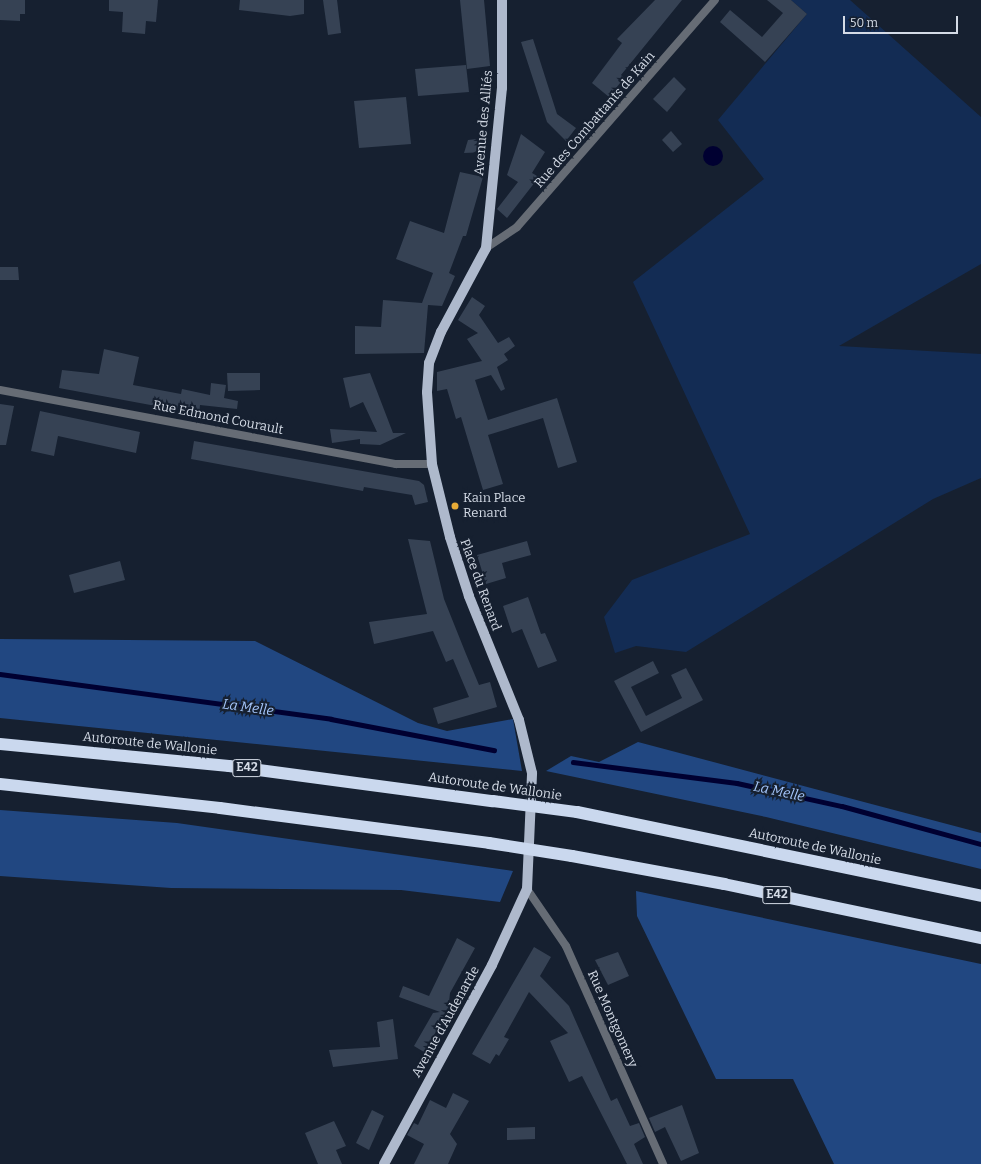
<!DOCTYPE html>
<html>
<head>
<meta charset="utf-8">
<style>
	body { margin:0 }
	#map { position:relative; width:981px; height:1164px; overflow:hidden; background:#162030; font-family:Bitter,serif }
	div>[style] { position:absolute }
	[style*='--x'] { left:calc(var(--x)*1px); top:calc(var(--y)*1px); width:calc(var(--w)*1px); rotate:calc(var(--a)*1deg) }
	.green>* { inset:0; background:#132c54 }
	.forest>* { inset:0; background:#214781 }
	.water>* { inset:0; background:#000031 }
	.round { border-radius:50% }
	.stream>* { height:4.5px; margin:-2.25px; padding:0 2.25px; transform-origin:2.25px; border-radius:2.25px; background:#000031 }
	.building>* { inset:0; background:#364254 }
	.minor>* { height:8px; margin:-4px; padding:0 4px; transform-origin:4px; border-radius:4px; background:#666c75 }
	.primary>* { height:10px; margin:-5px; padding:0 5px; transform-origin:5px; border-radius:5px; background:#aeb9cc }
	.motorway>* { height:12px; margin:-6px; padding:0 6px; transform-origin:6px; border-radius:6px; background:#cad8ee }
	.motorway-bridge>* { height:12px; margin:-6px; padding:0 6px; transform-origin:6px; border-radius:6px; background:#cad8ee }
	.dots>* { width:11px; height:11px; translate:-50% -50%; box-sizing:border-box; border:2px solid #162030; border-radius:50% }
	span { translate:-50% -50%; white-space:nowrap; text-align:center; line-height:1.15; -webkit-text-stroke:4px #162030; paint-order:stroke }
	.shield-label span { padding:1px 3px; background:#162030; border:1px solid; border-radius:3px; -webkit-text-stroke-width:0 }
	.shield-label { font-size:12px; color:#d4dbe6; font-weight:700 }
	.street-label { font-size:13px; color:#d4dbe6 }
	.poi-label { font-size:13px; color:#d4dbe6 }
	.left { translate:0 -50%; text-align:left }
	.water-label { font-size:14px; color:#a5c6fb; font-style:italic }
	.scale { position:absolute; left:843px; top:16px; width:115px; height:18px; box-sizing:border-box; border:2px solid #d4dbe6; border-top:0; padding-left:5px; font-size:12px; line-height:14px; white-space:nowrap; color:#d4dbe6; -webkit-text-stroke:3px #162030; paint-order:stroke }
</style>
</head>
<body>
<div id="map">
	<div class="green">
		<div style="clip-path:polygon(791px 0,850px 0,981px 117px,981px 264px,839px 346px,981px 354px,981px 478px,933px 499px,686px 652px,636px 646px,615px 653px,604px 617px,632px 580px,750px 534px,633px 282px,764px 179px,718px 120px,807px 14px)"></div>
	</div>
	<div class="forest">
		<div style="clip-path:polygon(0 639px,255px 641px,418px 723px,447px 731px,513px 719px,522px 771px,0 718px)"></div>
		<div style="clip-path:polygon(638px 742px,981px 833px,981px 869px,766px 817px,546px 771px,571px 756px,599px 762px)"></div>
		<div style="clip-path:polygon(0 810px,177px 823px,513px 871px,500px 902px,401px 890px,171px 888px,0 876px)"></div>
		<div style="clip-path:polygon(636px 891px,981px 964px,981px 1164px,834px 1164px,793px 1079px,716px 1079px,637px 916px)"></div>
	</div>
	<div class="water">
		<div class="round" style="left:703px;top:146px;width:20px;height:20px"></div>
	</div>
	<div class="stream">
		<div style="--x:0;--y:674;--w:334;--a:7.7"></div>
		<div style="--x:331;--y:719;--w:166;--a:10.8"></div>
		<div style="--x:573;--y:762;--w:165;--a:7.3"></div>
		<div style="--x:737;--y:783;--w:107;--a:12.4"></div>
		<div style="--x:842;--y:806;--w:144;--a:15.3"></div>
	</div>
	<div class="building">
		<div style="clip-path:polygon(0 0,25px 0,25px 14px,20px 14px,20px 21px,0 20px)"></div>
		<div style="clip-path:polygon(109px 0,158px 0,156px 22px,146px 21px,145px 34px,122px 32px,123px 12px,109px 11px)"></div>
		<div style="clip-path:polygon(240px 0,304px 0,304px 14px,290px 16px,239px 10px)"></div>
		<div style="clip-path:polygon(323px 0,337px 0,341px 33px,328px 35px)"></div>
		<div style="clip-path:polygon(460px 0,484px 0,490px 66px,467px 69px)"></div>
		<div style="clip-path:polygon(655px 0,682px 0,621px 75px,624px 78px,609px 97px,592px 83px,622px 43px,617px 39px)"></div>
		<div style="clip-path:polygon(767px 0,791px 0,807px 14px,765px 62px,720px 22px,730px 10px,762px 37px,783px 13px)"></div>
		<div style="clip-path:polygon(533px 39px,557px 114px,576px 128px,566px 141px,547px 122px,521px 42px)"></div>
		<div style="clip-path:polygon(466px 65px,469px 92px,418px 96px,415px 69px)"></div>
		<div style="clip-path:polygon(674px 77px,686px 89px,667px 112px,653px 99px)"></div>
		<div style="clip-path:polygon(406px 97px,411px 144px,359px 148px,354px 101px)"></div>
		<div style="clip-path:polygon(671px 131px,682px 144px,673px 152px,662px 140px)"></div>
		<div style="clip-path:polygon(521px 134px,545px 152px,532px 173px,539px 177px,507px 218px,497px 209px,518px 182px,507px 175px)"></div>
		<div style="clip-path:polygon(486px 138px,487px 152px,464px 153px,468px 140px)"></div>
		<div style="clip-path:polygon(460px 172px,483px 177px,466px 236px,463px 236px,449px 273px,455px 276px,442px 306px,428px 305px,424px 353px,355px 354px,355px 326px,381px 327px,383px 300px,422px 303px,433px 273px,396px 259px,410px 221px,444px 233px)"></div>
		<div style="clip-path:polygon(0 267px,18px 267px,19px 280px,0 280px)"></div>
		<div style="clip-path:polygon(472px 297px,485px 306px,479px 315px,498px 343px,509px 337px,515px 346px,504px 354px,508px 360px,497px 367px,505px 389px,501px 391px,491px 375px,475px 380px,488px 420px,557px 398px,577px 462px,558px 468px,543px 418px,488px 435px,503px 484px,483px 490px,461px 417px,456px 419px,447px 389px,437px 391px,437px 372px,482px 361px,467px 339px,478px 333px,458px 320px)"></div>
		<div style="clip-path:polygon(104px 349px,139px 357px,133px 385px,181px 394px,182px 389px,210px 395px,211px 383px,226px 385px,224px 398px,238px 401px,237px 409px,200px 405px,199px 414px,59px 388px,62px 370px,99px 374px)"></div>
		<div style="clip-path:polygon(227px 373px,260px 373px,260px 390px,228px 391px)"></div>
		<div style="clip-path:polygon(370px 373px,393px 433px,406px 433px,380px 445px,360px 444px,360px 439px,332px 443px,330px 429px,377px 432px,363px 402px,350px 408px,343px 378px)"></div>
		<div style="clip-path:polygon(0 404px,14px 406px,6px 445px,0 445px)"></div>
		<div style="clip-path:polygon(40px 411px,140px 432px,136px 453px,58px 436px,54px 456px,31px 451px)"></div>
		<div style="clip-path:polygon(194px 441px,419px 481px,424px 485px,428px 502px,415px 505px,412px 495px,364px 487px,363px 491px,191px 459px)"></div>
		<div style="clip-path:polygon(408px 539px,430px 541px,444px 599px,466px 654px,479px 685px,490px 682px,497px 707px,438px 724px,433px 708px,469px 697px,453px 659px,446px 662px,433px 631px,374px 644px,369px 622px,427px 614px)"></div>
		<div style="clip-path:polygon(527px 541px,531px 555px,502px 563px,506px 578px,486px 584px,477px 555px)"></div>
		<div style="clip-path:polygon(120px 561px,125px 580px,74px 593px,69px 575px)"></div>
		<div style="clip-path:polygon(528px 597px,541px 634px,545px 633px,557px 661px,538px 668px,522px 629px,512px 633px,503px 606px)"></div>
		<div style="clip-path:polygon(653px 661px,659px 673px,631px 687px,646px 716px,682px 698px,671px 675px,686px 668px,703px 700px,641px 732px,614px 681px)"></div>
		<div style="clip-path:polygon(457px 938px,475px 948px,450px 993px,448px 1011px,424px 1052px,414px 1046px,433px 1013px,440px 1012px,399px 997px,403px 986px,429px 996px)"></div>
		<div style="clip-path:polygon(534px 947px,551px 957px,540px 976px,569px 1006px,611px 1101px,617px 1098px,630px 1126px,639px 1123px,645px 1137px,634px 1144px,643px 1164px,627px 1164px,582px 1076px,569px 1082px,550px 1041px,568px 1033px,529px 992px,504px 1037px,509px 1039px,499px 1056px,496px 1054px,490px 1064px,472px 1054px)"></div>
		<div style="clip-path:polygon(618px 952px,629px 976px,608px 985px,595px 960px)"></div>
		<div style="clip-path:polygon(393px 1019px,398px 1059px,333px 1067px,329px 1050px,380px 1047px,377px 1022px)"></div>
		<div style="clip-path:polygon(453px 1093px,469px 1101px,450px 1134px,457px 1144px,448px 1164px,414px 1164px,424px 1144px,407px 1135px,414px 1123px,418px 1125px,430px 1100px,446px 1108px)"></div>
		<div style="clip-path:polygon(682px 1105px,699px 1153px,681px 1161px,665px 1127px,655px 1132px,649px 1118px)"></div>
		<div style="clip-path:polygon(372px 1110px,384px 1116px,369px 1150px,356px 1143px)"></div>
		<div style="clip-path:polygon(334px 1121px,346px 1146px,336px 1150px,342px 1164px,318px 1164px,305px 1133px)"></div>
		<div style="clip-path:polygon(535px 1127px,535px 1139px,507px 1140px,507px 1128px)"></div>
	</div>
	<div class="minor">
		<div style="--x:486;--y:248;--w:37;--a:-34"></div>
		<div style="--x:517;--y:227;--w:301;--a:-48.9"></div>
		<div style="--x:0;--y:390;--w:403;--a:10.6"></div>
		<div style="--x:396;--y:464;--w:36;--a:0"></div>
		<div style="--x:527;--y:889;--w:69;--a:55.6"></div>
		<div style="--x:566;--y:946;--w:239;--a:66"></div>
	</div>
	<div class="primary">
		<div style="--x:384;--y:1164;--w:226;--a:-61.5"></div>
		<div style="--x:492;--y:965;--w:84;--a:-65.3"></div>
		<div style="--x:527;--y:889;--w:116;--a:-87.5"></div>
		<div style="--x:532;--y:773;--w:55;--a:-103.8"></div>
		<div style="--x:519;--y:720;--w:134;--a:-112"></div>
		<div style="--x:469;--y:596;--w:62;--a:-107.9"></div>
		<div style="--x:450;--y:537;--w:75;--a:-103.9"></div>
		<div style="--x:432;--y:464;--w:72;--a:-94"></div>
		<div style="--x:427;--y:392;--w:29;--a:-86"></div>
		<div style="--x:429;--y:363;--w:33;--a:-69"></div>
		<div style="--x:441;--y:332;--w:95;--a:-61.8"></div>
		<div style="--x:486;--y:248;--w:161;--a:-84.3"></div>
		<div style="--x:502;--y:88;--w:88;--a:-90"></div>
	</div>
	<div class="motorway">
		<div style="--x:0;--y:744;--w:230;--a:5.5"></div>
		<div style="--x:229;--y:766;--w:266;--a:7.6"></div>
		<div style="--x:0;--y:784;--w:221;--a:6.2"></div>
		<div style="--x:220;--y:808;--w:271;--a:7.4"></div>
		<div style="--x:577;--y:812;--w:413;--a:11.7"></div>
		<div style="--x:572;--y:856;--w:155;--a:10.4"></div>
		<div style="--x:724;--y:884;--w:263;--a:11.9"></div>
	</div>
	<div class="motorway-bridge">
		<div style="--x:493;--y:801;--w:85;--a:7.5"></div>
		<div style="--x:489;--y:843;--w:84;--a:8.9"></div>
	</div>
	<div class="dots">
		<div style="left:455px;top:506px;background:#e8ab37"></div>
	</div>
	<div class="shield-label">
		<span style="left:247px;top:768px">E42</span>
		<span style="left:777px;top:895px">E42</span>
	</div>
	<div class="street-label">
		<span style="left:595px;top:120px;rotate:-49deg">Rue des Combattants de Kain</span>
		<span style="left:484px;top:123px;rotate:-85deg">Avenue des Alliés</span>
		<span style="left:218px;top:418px;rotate:11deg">Rue Edmond Courault</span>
		<span style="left:480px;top:585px;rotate:70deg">Place du Renard</span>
		<span style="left:150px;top:744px;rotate:6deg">Autoroute de Wallonie</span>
		<span style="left:495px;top:787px;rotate:8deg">Autoroute de Wallonie</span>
		<span style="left:815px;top:847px;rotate:12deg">Autoroute de Wallonie</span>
		<span style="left:612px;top:1019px;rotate:66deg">Rue Montgomery</span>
		<span style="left:446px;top:1022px;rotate:-61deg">Avenue d'Audenarde</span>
	</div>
	<div class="poi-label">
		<span class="left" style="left:463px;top:506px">Kain Place<br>Renard</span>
	</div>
	<div class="water-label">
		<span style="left:248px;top:708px;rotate:8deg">La Melle</span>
		<span style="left:779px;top:792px;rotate:12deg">La Melle</span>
	</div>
	<div class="scale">50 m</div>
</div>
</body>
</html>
